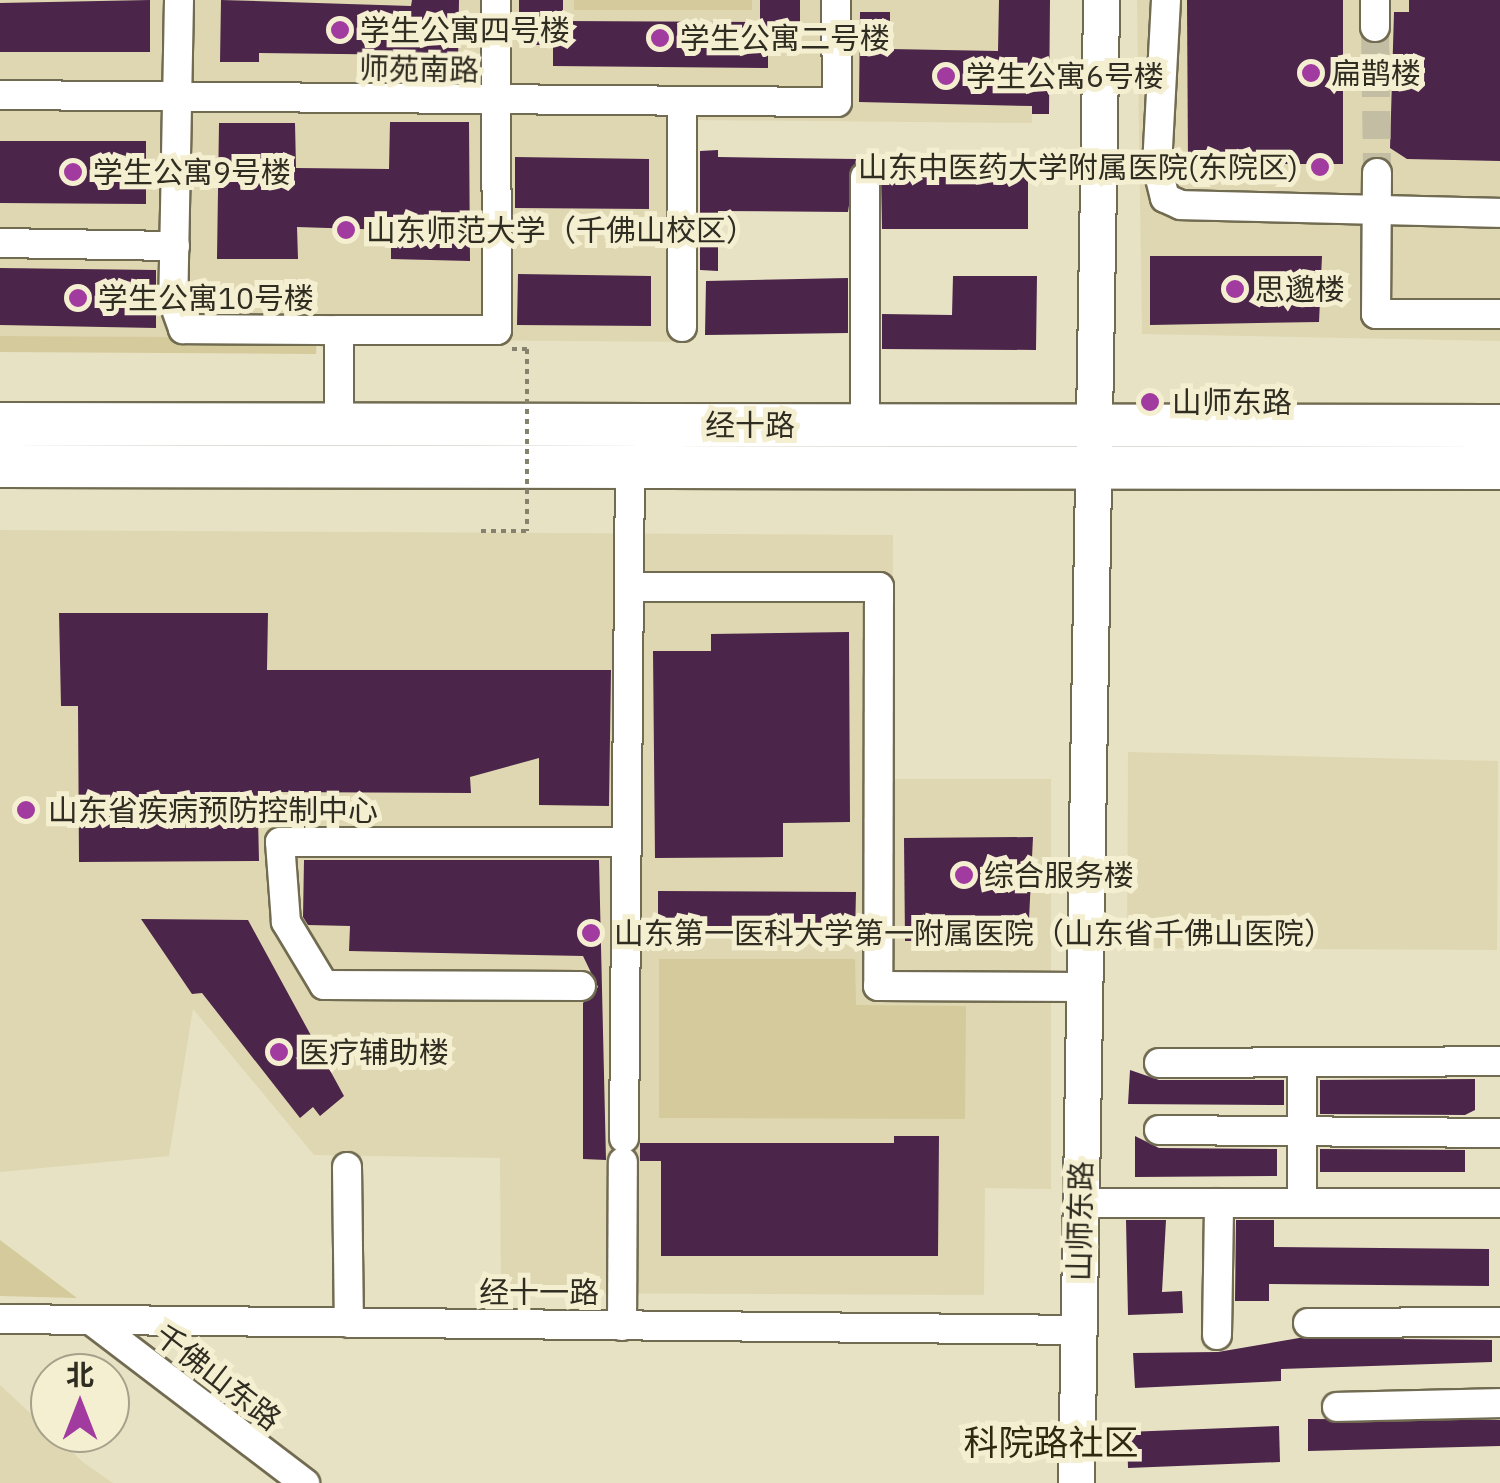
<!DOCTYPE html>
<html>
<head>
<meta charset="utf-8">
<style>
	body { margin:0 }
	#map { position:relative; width:1500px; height:1483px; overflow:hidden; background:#e8e2c4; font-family:"IBM Plex Sans","Noto Sans SC",sans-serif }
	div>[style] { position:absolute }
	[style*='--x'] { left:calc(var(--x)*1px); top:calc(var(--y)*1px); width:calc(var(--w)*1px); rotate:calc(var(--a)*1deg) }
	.built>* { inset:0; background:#dfd7b2 }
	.green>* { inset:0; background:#d4ca9b }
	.building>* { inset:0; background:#4b254a }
	.minor-tunnel>* { height:28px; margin-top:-14px; transform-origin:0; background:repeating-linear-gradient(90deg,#c3bea3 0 28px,transparent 0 42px) }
	.path>* { height:4px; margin-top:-2px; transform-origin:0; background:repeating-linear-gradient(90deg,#85816d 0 5px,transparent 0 10px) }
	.roads { filter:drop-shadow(2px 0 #716b51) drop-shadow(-2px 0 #716b51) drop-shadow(0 2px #716b51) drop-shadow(0 -2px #716b51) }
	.minor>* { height:28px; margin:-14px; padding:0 14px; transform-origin:14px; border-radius:14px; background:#fff }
	.major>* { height:35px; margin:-17.5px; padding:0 17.5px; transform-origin:17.5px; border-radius:17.5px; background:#fff }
	.highway>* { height:42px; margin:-21px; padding:0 21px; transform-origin:21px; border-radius:21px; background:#fff }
	.path-bridge>* { height:4px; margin-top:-2px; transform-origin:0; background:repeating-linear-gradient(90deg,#85816d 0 5px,transparent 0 10px) }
	.dots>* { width:28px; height:28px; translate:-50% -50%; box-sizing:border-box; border:5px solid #f5efd1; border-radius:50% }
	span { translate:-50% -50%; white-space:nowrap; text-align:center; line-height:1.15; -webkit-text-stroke:10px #f5efd1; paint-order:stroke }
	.poi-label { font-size:30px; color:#2f2c21 }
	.left { translate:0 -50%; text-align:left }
	.right { translate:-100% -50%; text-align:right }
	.street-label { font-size:30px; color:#2f2c21 }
	.quarter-label { font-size:35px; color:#2f2911 }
	.north { position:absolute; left:30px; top:1353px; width:100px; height:100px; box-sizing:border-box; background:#f5efd1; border:2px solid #a6a18b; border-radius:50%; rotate:0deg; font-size:28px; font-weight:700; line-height:40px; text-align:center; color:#2f2c21 }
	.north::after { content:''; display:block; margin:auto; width:35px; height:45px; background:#a13b9f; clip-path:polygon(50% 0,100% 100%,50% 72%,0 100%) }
</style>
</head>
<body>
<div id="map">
	<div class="built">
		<div style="clip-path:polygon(0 0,1033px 0,1032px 123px,692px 120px,691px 342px,0 336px)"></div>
		<div style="clip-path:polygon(1137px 0,1500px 0,1500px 341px,1142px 334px)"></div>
		<div style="clip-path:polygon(0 530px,893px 535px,892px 779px,1051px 779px,1051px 1189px,985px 1188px,984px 1295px,501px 1293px,500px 1158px,314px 1155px,193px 1009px,169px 1156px,0 1172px)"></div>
		<div style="clip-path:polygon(1128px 752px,1498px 761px,1497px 950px,1127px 948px)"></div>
		<div style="clip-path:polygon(0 1385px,84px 1463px,113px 1483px,0 1483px)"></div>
	</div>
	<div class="green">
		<div style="clip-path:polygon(574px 0,752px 0,752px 10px,574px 10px)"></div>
		<div style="clip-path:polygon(0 336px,317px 338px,316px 354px,0 352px)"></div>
		<div style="clip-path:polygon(659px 959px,855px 959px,856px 1005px,966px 1006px,965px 1119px,659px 1118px)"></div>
		<div style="clip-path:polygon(0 1240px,77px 1298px,0 1296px)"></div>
	</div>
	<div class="building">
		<div style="clip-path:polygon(150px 0,150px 52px,0 52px,0 3px)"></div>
		<div style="clip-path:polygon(221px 0,411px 6px,412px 0,459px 0,458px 65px,421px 65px,421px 55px,259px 53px,259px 62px,220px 62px)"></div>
		<div style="clip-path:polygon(519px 0,563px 0,563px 21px,760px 22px,760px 0,800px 0,800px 32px,784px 32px,784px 46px,768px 46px,768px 68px,553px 66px,553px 45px,536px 45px,536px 29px,519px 29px)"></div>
		<div style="clip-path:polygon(999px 0,1050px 0,1049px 114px,1032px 114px,1032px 106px,859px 102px,860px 12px,890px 12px,890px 49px,998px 51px)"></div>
		<div style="clip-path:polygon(1187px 0,1343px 0,1343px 164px,1188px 164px)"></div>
		<div style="clip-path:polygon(1409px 0,1500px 0,1500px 161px,1407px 159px,1390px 148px,1394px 12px,1409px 12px)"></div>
		<div style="clip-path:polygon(390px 122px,469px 122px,470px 261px,391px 259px,391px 230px,297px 227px,298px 259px,217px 259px,219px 123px,295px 123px,296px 168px,389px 169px)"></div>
		<div style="clip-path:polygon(0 141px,146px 141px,146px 204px,0 203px)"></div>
		<div style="clip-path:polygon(718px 150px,718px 157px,856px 159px,848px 212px,718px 211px,718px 271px,700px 270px,700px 151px)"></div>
		<div style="clip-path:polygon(515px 157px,649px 159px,649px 209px,515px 208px)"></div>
		<div style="clip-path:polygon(881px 172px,1028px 174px,1028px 229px,882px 229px)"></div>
		<div style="clip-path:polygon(1150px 256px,1322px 256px,1319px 322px,1150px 325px)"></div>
		<div style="clip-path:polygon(0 268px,156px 270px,156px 328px,0 325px)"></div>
		<div style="clip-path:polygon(518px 274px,651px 276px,651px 326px,517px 325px)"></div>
		<div style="clip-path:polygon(953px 276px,1037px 276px,1036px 350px,882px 349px,882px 314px,952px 315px)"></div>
		<div style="clip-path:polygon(848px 278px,848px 333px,705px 335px,706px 281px)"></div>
		<div style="clip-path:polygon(59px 613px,268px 613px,267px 670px,611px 670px,609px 806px,539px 805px,539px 758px,470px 777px,471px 793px,273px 792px,271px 815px,258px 817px,259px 861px,79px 862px,78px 706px,61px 706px)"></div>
		<div style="clip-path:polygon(849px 632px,850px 822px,783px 823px,783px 857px,655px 858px,653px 651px,711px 651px,711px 634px)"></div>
		<div style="clip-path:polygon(1033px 837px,1028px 940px,905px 941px,904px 838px)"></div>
		<div style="clip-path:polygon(304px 860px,599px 860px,606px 1160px,583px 1159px,583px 1003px,598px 987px,583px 956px,349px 951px,350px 926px,308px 925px,303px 917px)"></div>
		<div style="clip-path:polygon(658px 891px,856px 892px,855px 934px,658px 933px)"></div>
		<div style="clip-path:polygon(141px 919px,248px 920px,344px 1096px,320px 1116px,313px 1107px,300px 1118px,202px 993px,192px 994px)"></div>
		<div style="clip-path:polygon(1130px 1070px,1159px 1080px,1284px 1080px,1284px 1105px,1128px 1104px)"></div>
		<div style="clip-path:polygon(1475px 1079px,1475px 1110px,1465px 1115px,1320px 1114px,1320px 1080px)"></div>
		<div style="clip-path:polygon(894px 1136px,939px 1136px,938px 1256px,661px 1256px,661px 1161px,640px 1161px,640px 1143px,894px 1143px)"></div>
		<div style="clip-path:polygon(1135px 1136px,1159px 1148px,1277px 1149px,1277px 1176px,1135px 1177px)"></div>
		<div style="clip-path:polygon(1320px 1149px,1465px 1150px,1465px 1172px,1320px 1172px)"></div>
		<div style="clip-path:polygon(1126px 1220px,1166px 1220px,1162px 1292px,1182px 1291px,1183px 1313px,1128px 1315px)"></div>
		<div style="clip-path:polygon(1236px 1220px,1274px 1220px,1274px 1247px,1489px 1249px,1489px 1286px,1269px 1284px,1269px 1301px,1235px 1301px)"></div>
		<div style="clip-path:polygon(1299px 1338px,1492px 1340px,1492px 1362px,1281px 1369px,1281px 1381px,1135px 1388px,1133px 1353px,1218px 1352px)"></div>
		<div style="clip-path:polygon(1308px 1419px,1500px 1420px,1500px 1446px,1308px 1451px)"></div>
		<div style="clip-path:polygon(1279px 1426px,1280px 1462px,1128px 1468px,1127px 1432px)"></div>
	</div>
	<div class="minor-tunnel">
		<div style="--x:1375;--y:27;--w:146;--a:89.2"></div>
	</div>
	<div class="path">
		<div style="--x:512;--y:349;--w:15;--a:0"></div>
		<div style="--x:481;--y:531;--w:46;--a:0"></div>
	</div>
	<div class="roads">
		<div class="minor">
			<div style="--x:179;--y:0;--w:301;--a:91.1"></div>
			<div style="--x:173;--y:301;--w:30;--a:70"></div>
			<div style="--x:183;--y:329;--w:156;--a:0.4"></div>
			<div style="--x:1166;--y:0;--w:166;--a:93.1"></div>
			<div style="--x:1157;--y:166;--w:33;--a:76"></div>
			<div style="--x:1165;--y:198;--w:17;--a:24"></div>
			<div style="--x:1181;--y:205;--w:319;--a:1.4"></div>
			<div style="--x:1375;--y:0;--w:27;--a:90"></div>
			<div style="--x:0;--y:95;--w:837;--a:0.48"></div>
			<div style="--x:837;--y:102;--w:102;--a:-90.6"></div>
			<div style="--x:682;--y:103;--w:224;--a:90"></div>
			<div style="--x:1377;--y:173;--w:141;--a:90.4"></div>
			<div style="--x:1376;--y:314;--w:124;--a:0"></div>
			<div style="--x:0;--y:243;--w:175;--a:1"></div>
			<div style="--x:339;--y:424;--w:94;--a:-90"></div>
			<div style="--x:339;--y:330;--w:158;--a:0"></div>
			<div style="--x:497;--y:330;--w:330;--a:-90.2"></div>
			<div style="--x:865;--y:424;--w:247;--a:-90"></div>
			<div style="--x:629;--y:587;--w:250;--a:0"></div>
			<div style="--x:879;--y:587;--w:399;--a:90.1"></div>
			<div style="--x:878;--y:986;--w:206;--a:0.3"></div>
			<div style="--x:581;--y:986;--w:257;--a:-179.8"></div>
			<div style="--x:324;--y:985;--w:74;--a:-121.1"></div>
			<div style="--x:286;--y:922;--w:80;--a:-94.3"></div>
			<div style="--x:280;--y:842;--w:346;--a:0"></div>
			<div style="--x:1159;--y:1063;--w:341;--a:-0.3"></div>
			<div style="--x:1302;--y:1063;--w:140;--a:90"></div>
			<div style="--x:1159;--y:1130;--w:341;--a:0.5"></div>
			<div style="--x:624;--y:1138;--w:672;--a:-89.49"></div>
			<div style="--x:347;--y:1167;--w:156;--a:89.3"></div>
			<div style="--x:1080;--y:1203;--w:420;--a:0"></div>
			<div style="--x:0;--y:1319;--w:1078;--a:0.58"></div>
			<div style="--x:92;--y:1321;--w:268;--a:37.3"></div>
			<div style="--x:1308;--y:1323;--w:192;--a:-0.3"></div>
			<div style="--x:622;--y:1326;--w:164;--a:-89.7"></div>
			<div style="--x:1217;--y:1335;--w:132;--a:-89.1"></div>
			<div style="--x:1337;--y:1407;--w:163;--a:-1.4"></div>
		</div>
		<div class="major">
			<div style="--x:1076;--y:1483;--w:1483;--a:-89.03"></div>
		</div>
		<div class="highway">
			<div style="--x:0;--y:424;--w:1500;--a:0.08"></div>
			<div style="--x:0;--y:466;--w:1500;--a:0.08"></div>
		</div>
	</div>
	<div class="path-bridge">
		<div style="--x:527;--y:349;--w:182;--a:90"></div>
	</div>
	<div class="dots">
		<div style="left:340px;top:30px;background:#a13b9f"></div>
		<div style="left:660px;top:38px;background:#a13b9f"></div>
		<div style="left:1311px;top:73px;background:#a13b9f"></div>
		<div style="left:946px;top:76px;background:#a13b9f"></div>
		<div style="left:1320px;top:167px;background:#a13b9f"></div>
		<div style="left:73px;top:172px;background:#a13b9f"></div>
		<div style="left:346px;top:230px;background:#a13b9f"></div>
		<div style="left:1235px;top:289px;background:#a13b9f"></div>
		<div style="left:78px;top:298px;background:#a13b9f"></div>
		<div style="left:1150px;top:402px;background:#a13b9f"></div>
		<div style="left:26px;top:810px;background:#a13b9f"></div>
		<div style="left:964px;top:875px;background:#a13b9f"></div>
		<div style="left:591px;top:933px;background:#a13b9f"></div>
		<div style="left:279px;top:1052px;background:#a13b9f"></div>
	</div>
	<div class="poi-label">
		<span class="left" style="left:360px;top:30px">学生公寓四号楼</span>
		<span class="left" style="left:680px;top:38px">学生公寓二号楼</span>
		<span class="left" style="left:1331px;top:73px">扁鹊楼</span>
		<span class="left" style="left:966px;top:76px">学生公寓6号楼</span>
		<span class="right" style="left:1298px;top:167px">山东中医药大学附属医院(东院区)</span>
		<span class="left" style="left:93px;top:172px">学生公寓9号楼</span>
		<span class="left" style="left:366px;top:230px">山东师范大学（千佛山校区）</span>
		<span class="left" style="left:1255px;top:289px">思邈楼</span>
		<span class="left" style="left:98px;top:298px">学生公寓10号楼</span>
		<span class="left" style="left:1172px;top:402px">山师东路</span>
		<span class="left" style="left:48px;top:810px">山东省疾病预防控制中心</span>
		<span class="left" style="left:984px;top:875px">综合服务楼</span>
		<span class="left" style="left:614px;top:933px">山东第一医科大学第一附属医院（山东省千佛山医院）</span>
		<span class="left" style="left:299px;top:1052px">医疗辅助楼</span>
	</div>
	<div class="street-label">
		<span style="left:419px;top:69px;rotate:1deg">师苑南路</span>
		<span style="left:750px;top:425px">经十路</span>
		<span style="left:1080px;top:1221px;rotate:-89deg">山师东路</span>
		<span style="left:539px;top:1292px">经十一路</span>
		<span style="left:218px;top:1377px;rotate:38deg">千佛山东路</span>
	</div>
	<div class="quarter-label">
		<span style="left:1051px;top:1442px">科院路社区</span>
	</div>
	<div class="north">北</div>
</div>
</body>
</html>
